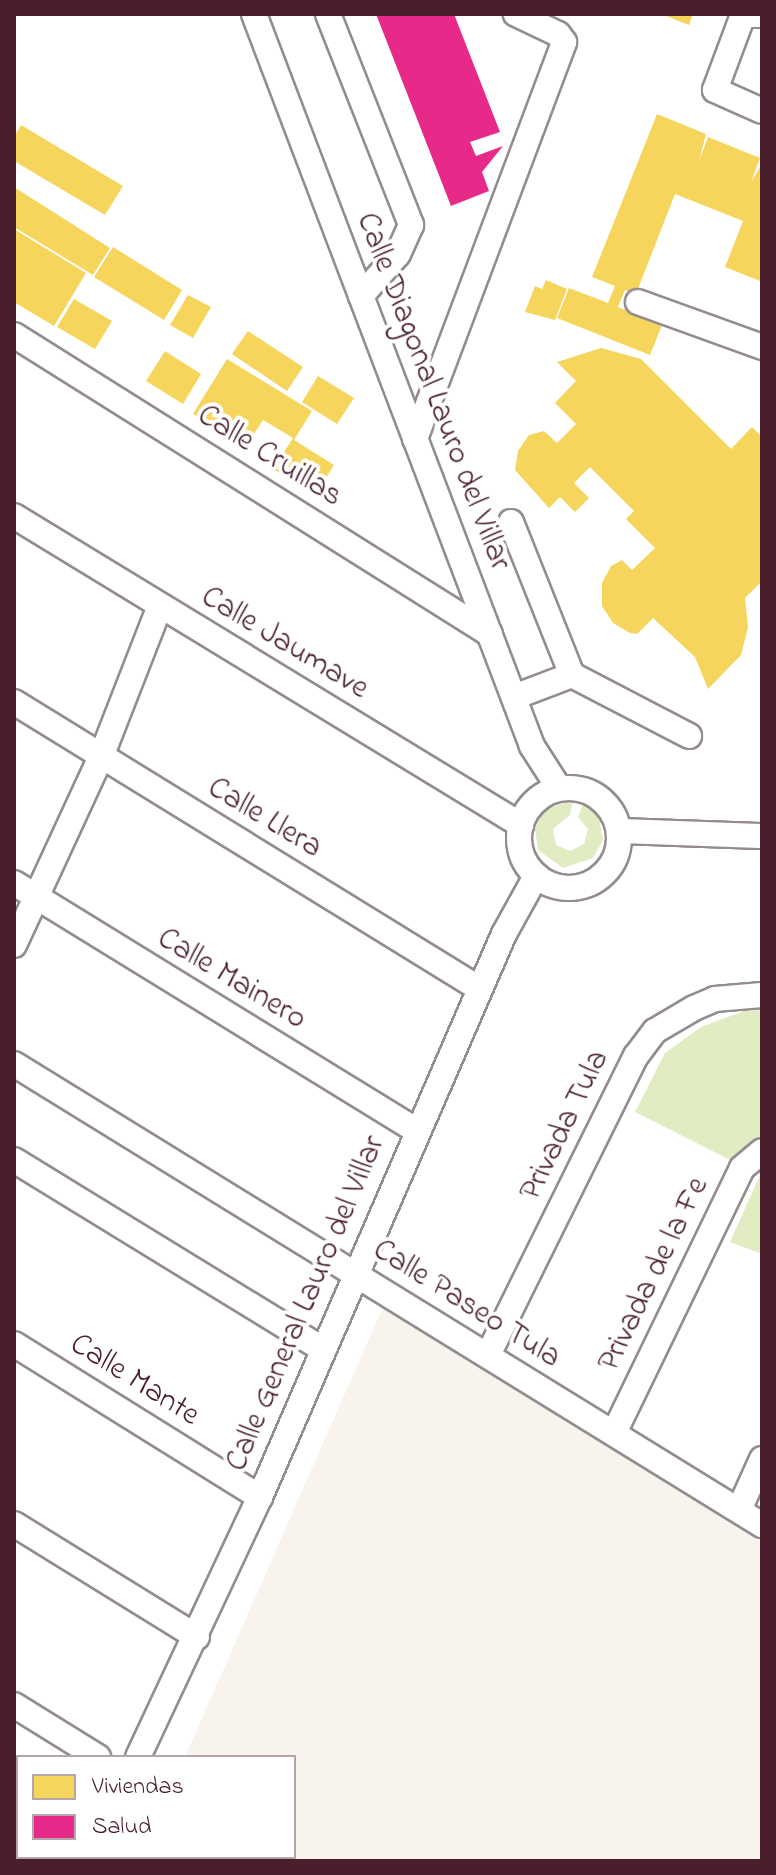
<!DOCTYPE html>
<html>
<head>
<meta charset="utf-8">
<style>
	body { margin:0 }
	#map { position:relative; width:776px; height:1875px; overflow:hidden; background:#fff; font-family:"Indie Flower",sans-serif }
	div>[style] { position:absolute }
	[style*='--x'] { left:calc(var(--x)*1px); top:calc(var(--y)*1px); width:calc(var(--w)*1px); rotate:calc(var(--a)*1deg) }
	.built>* { inset:0; background:#f8f3ec }
	.green>* { inset:0; background:#e2ecc2 }
	.homes>* { inset:0; background:#f6d55c }
	.health>* { inset:0; background:#e7298a }
	.roads { filter:drop-shadow(2px 0 #948c8e) drop-shadow(-2px 0 #948c8e) drop-shadow(0 2px #948c8e) drop-shadow(0 -2px #948c8e) }
	.minor>* { height:24px; margin:-12px; padding:0 12px; transform-origin:12px; border-radius:12px; background:#fff }
	.minor>.ring { margin:-12px; padding:0; box-sizing:content-box; background:none; border:24px solid #fff; border-radius:50% }
	span { translate:-50% -50%; white-space:nowrap; text-align:center; line-height:1.15; -webkit-text-stroke:8px #fff; paint-order:stroke }
	.street-label { font-size:32px; color:#4a1f2b }
	.frame { position:absolute; inset:0; border:16px solid #4a1f2b; pointer-events:none }
	.legend { position:absolute; left:16px; top:1755px; width:280px; height:104px; box-sizing:border-box; background:#fff; border:2px solid #b7a5aa; margin:0; padding:10px 14px; list-style:none; font-size:24px; color:#4a1f2b }
	.legend li { display:flex; align-items:center; gap:16px; height:40px }
	.legend b { width:40px; border:2px solid #b7a5aa }
</style>
</head>
<body>
<div id="map">
	<div class="built">
		<div style="clip-path:polygon(383px 1307px,762px 1543px,762px 1861px,139px 1861px,294px 1857px,294px 1757px,185px 1757px)"></div>
	</div>
	<div class="green">
		<div style="clip-path:polygon(573px 800px,570px 815px,553px 829px,556px 845px,570px 851px,584px 844px,588px 829px,578px 817px,583px 804px,599px 818px,603px 840px,593px 858px,563px 868px,538px 850px,535px 829px,544px 810px)"></div>
		<div style="clip-path:polygon(762px 1010px,762px 1254px,730px 1242px,760px 1175px,635px 1112px,665px 1053px,701px 1027px,744px 1011px)"></div>
	</div>
	<div class="homes">
		<div style="clip-path:polygon(661px 14px,693px 14px,689px 25px)"></div>
		<div style="clip-path:polygon(657px 114px,706px 134px,699px 161px,708px 137px,760px 158px,751px 182px,762px 164px,762px 275px,760px 281px,725px 267px,743px 221px,675px 194px,636px 294px,625px 290px,618px 307px,662px 325px,650px 355px,557px 318px,569px 288px,608px 303px,615px 286px,592px 277px)"></div>
		<div style="clip-path:polygon(21px 125px,123px 186px,105px 215px,14px 161px,14px 137px)"></div>
		<div style="clip-path:polygon(14px 187px,110px 248px,93px 275px,14px 227px)"></div>
		<div style="clip-path:polygon(14px 229px,86px 273px,54px 326px,14px 302px)"></div>
		<div style="clip-path:polygon(113px 247px,182px 290px,164px 320px,94px 277px)"></div>
		<div style="clip-path:polygon(546px 280px,567px 289px,555px 320px,525px 312px,535px 286px,542px 289px)"></div>
		<div style="clip-path:polygon(188px 295px,211px 307px,193px 338px,170px 325px)"></div>
		<div style="clip-path:polygon(74px 299px,112px 321px,95px 349px,57px 327px)"></div>
		<div style="clip-path:polygon(248px 331px,303px 367px,287px 391px,232px 354px)"></div>
		<div style="clip-path:polygon(601px 348px,641px 359px,731px 449px,752px 427px,762px 437px,762px 581px,745px 598px,748px 627px,741px 655px,708px 689px,695px 657px,653px 618px,637px 634px,630px 633px,613px 623px,602px 606px,602px 583px,611px 566px,622px 560px,632px 570px,655px 548px,626px 519px,634px 511px,590px 467px,574px 483px,589px 498px,575px 512px,560px 497px,549px 508px,515px 470px,518px 451px,529px 435px,544px 431px,557px 443px,576px 424px,555px 403px,576px 381px,557px 362px)"></div>
		<div style="clip-path:polygon(165px 351px,201px 374px,183px 404px,146px 381px)"></div>
		<div style="clip-path:polygon(227px 359px,312px 411px,294px 440px,334px 465px,315px 495px,273px 469px,293px 438px,263px 420px,246px 446px,193px 414px)"></div>
		<div style="clip-path:polygon(318px 376px,354px 398px,337px 424px,302px 402px)"></div>
	</div>
	<div class="health">
		<div style="clip-path:polygon(376px 14px,454px 14px,500px 132px,470px 142px,476px 156px,503px 146px,482px 172px,489px 191px,451px 206px)"></div>
	</div>
	<div class="roads">
		<div class="minor">
			<div style="--x:254;--y:14;--w:783;--a:69.2"></div>
			<div style="--x:532;--y:746;--w:50;--a:57.3"></div>
			<div style="--x:328;--y:14;--w:227;--a:68.5"></div>
			<div style="--x:411;--y:225;--w:32;--a:114"></div>
			<div style="--x:398;--y:254;--w:56;--a:131.4"></div>
			<div style="--x:762;--y:15;--w:19;--a:180"></div>
			<div style="--x:743;--y:15;--w:80;--a:110.5"></div>
			<div style="--x:715;--y:90;--w:51;--a:24.1"></div>
			<div style="--x:638;--y:302;--w:132;--a:19.9"></div>
			<div style="--x:14;--y:335;--w:562;--a:32.14"></div>
			<div style="--x:415;--y:439;--w:424;--a:-69.4"></div>
			<div style="--x:564;--y:42;--w:10;--a:-127"></div>
			<div style="--x:558;--y:34;--w:47;--a:-154.5"></div>
			<div style="--x:14;--y:516;--w:594;--a:31.36"></div>
			<div style="--x:511;--y:522;--w:165;--a:68.3"></div>
			<div style="--x:572;--y:675;--w:132;--a:27.5"></div>
			<div style="--x:514;--y:697;--w:62;--a:-20.8"></div>
			<div style="--x:14;--y:702;--w:547;--a:31.63"></div>
			<div class="ring" style="left:519px;top:788px;width:76px;height:76px"></div>
			<div style="--x:619;--y:831;--w:143;--a:2"></div>
			<div style="--x:14;--y:883;--w:472;--a:31.6"></div>
			<div style="--x:14;--y:945;--w:207;--a:-65.2"></div>
			<div style="--x:101;--y:757;--w:162;--a:-68.7"></div>
			<div style="--x:14;--y:1064;--w:879;--a:31.65"></div>
			<div style="--x:14;--y:1160;--w:362;--a:31.5"></div>
			<div style="--x:14;--y:1344;--w:290;--a:31.9"></div>
			<div style="--x:488;--y:1355;--w:334;--a:-63.7"></div>
			<div style="--x:636;--y:1056;--w:31;--a:-53"></div>
			<div style="--x:655;--y:1031;--w:45;--a:-30.5"></div>
			<div style="--x:694;--y:1008;--w:23;--a:-23"></div>
			<div style="--x:715;--y:999;--w:47;--a:-4.9"></div>
			<div style="--x:614;--y:1433;--w:294;--a:-64.2"></div>
			<div style="--x:742;--y:1168;--w:26;--a:-40"></div>
			<div style="--x:739;--y:1510;--w:56;--a:-65.7"></div>
			<div style="--x:14;--y:1524;--w:215;--a:31.7"></div>
			<div style="--x:14;--y:1705;--w:99;--a:31.8"></div>
			<div style="--x:138;--y:1757;--w:287;--a:-64.9"></div>
			<div style="--x:260;--y:1497;--w:614;--a:-66.57"></div>
			<div style="--x:504;--y:934;--w:66;--a:-61.1"></div>
			<div style="--x:92;--y:1861;--w:4;--a:-63"></div>
		</div>
	</div>
	<div class="street-label">
		<span style="left:432px;top:392px;rotate:69deg">Calle Diagonal Lauro del Villar</span>
		<span style="left:269px;top:457px;rotate:32deg">Calle Cruillas</span>
		<span style="left:284px;top:644px;rotate:31deg">Calle Jaumave</span>
		<span style="left:264px;top:819px;rotate:31deg">Calle Llera</span>
		<span style="left:231px;top:980px;rotate:31deg">Calle Mainero</span>
		<span style="left:566px;top:1126px;rotate:-64deg">Privada Tula</span>
		<span style="left:655px;top:1275px;rotate:-64deg">Privada de la Fe</span>
		<span style="left:307px;top:1304px;rotate:-67deg">Calle General Lauro del Villar</span>
		<span style="left:466px;top:1305px;rotate:32deg">Calle Paseo Tula</span>
		<span style="left:134px;top:1381px;rotate:32deg">Calle Mante</span>
	</div>
	<div class="frame"></div>
	<ul class="legend">
	<li><b style="height:22px;background:#f6d55c"></b>Viviendas</li>
	<li><b style="height:22px;background:#e7298a"></b>Salud</li>
	</ul>
</div>
</body>
</html>
